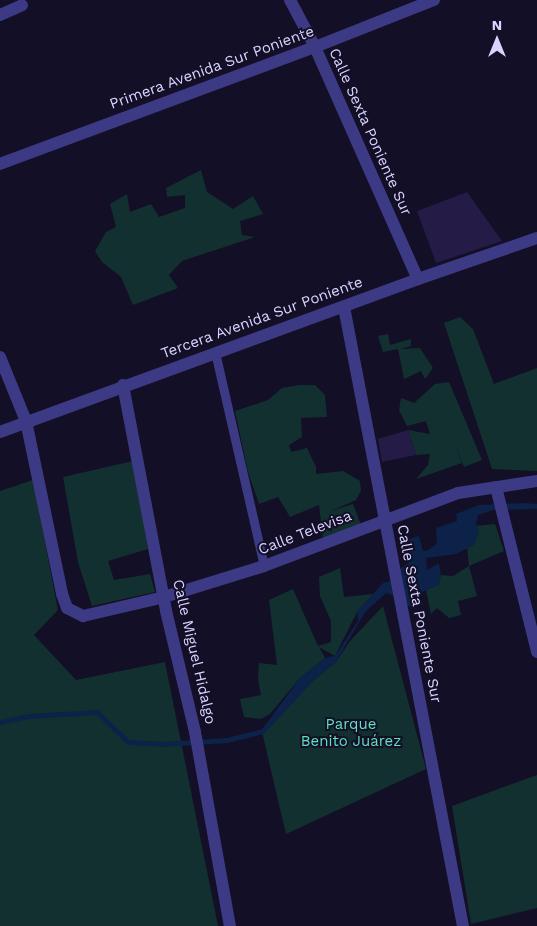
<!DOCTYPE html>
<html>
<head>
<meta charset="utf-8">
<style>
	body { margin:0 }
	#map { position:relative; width:537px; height:926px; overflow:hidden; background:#130f26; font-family:"Work Sans",sans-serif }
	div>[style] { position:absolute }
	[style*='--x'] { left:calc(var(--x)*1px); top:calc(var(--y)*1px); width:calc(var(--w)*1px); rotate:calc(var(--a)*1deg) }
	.green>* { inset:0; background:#12302f }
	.water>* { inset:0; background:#0c2248 }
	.stream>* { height:5px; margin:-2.5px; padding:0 2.5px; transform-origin:2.5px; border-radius:2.5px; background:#0c2248 }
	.building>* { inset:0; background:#241b47 }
	.service>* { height:9px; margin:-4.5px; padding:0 4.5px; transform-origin:4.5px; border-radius:4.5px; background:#3d3a85 }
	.minor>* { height:12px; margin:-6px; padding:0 6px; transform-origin:6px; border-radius:6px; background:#3d3a85 }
	.tertiary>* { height:12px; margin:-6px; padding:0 6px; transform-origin:6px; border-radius:6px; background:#3d3a85 }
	span { translate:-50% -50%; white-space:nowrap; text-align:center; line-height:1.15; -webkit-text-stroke:4px #130f26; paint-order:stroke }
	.street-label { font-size:15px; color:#d9d4ff }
	.park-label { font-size:15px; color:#5fe0c0 }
	.north { position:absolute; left:472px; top:15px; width:50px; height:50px; -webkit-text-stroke:4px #130f26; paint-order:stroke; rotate:0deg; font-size:14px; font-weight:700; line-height:20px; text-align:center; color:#d9d4ff }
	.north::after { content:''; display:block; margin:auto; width:18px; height:22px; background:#d9d4ff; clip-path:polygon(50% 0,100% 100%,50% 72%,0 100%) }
</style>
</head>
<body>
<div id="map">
	<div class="green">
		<div style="clip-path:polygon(201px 170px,207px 192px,233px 209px,253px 196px,263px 214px,240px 221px,242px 235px,255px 237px,182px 261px,169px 275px,178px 288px,133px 305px,121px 277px,102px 262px,95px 251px,106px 232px,116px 227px,110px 204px,127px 194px,130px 212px,151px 204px,159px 217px,185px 208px,185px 195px,167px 197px,166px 188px)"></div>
		<div style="clip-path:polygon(460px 317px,473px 329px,494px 384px,537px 368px,537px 471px,492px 469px,444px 323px)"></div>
		<div style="clip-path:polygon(388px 334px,390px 345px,411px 339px,411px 346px,400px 349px,420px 348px,433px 368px,425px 379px,421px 371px,404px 379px,398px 349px,383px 352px,378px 336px)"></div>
		<div style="clip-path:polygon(449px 382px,482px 460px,464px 467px,455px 443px,462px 463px,416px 479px,428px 465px,430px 454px,416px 455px,408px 430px,430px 434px,426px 421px,407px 426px,399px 410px,401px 398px,414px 403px,435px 384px)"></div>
		<div style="clip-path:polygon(299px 385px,315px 385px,325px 395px,327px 417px,301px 418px,302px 437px,289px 445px,291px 452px,307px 448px,316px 467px,316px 474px,343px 471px,360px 481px,361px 491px,356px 500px,331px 511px,353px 504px,361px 525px,323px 538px,319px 505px,290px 517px,278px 497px,259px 504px,248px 472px,235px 411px,268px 400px,282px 388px)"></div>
		<div style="clip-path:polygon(133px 461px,148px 549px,108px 561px,114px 580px,150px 574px,155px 592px,92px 606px,78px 562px,63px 477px)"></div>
		<div style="clip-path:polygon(33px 480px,58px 610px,34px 635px,76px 680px,165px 662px,218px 926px,0 926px,0 491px)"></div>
		<div style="clip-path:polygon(495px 524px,504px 551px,469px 566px,477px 596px,458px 601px,461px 615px,449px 618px,437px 608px,431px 614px,426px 590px,438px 585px,441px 575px,453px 576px,469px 566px,465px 527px)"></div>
		<div style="clip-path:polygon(340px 568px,344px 597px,373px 594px,357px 612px,335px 656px,319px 647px,325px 658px,300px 678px,270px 714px,261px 719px,244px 717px,240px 699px,261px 695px,258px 679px,259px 663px,277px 665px,269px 600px,293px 589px,318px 646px,331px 642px,331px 621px,320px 596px,319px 577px)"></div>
		<div style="clip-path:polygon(383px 606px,426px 769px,286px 834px,262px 732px,314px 680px,336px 662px,350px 641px)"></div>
		<div style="clip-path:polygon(537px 775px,537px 908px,471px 924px,452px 806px)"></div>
	</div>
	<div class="water">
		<div style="clip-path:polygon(524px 503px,537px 504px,537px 509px,493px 510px,478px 515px,476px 524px,479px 532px,474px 545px,456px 554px,426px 558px,427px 570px,439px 563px,441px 575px,438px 585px,422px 592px,420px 598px,423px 605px,410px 607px,398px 597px,386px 593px,365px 612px,336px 662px,314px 680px,265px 733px,254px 734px,263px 728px,300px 678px,325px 658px,335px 656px,358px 621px,357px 612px,383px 583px,397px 579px,397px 572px,410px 561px,404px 541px,419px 536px,423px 551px,437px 550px,436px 528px,457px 521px,456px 514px,479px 505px)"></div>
	</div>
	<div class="stream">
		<div style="--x:427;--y:553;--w:19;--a:-35"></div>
		<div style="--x:0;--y:722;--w:29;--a:-12"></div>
		<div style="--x:28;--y:716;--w:69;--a:-3.3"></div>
		<div style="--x:97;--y:712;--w:43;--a:44.1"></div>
		<div style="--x:128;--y:742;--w:34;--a:3"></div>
		<div style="--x:162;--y:744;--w:65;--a:-3.5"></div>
		<div style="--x:227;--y:740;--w:36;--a:-14"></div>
	</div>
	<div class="building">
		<div style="clip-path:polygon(467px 192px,502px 241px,436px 263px,417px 211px)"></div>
		<div style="clip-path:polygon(408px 430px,416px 455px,382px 462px,378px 439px)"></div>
	</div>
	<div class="service">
		<div style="--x:215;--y:352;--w:220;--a:77.1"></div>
	</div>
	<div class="minor">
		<div style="--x:290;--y:0;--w:53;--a:62"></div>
		<div style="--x:315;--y:47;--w:254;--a:66.1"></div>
		<div style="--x:0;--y:15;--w:24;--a:-24"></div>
		<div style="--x:344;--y:307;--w:630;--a:79.12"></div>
		<div style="--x:0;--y:357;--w:69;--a:67.9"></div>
		<div style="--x:26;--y:421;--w:177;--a:78.2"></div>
		<div style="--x:62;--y:594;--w:15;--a:70"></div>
		<div style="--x:67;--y:608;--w:18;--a:27"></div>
		<div style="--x:83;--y:616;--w:83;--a:-13.2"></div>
		<div style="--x:164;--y:597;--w:105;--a:-17.2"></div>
		<div style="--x:264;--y:566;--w:207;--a:-20.6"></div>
		<div style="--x:458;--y:493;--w:80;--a:-8.6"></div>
		<div style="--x:123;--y:385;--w:230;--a:79.2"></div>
		<div style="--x:166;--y:611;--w:124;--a:76.5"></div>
		<div style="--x:195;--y:732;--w:197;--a:79.8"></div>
		<div style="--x:0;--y:432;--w:445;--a:-20.1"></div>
		<div style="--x:418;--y:279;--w:126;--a:-19"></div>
		<div style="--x:496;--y:487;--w:170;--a:76"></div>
	</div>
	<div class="tertiary">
		<div style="--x:0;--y:164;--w:336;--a:-20.4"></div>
		<div style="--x:315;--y:47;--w:128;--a:-21.6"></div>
	</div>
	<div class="street-label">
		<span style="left:212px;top:68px;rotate:-20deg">Primera Avenida Sur Poniente</span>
		<span style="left:370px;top:132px;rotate:66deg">Calle Sexta Poniente Sur</span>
		<span style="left:262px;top:318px;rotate:-20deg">Tercera Avenida Sur Poniente</span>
		<span style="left:305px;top:533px;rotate:-21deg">Calle Televisa</span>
		<span style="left:419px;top:614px;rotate:79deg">Calle Sexta Poniente Sur</span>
		<span style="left:194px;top:652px;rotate:77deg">Calle Miguel Hidalgo</span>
	</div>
	<div class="park-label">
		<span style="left:351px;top:733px">Parque<br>Benito Juárez</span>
	</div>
	<div class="north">N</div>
</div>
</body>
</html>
